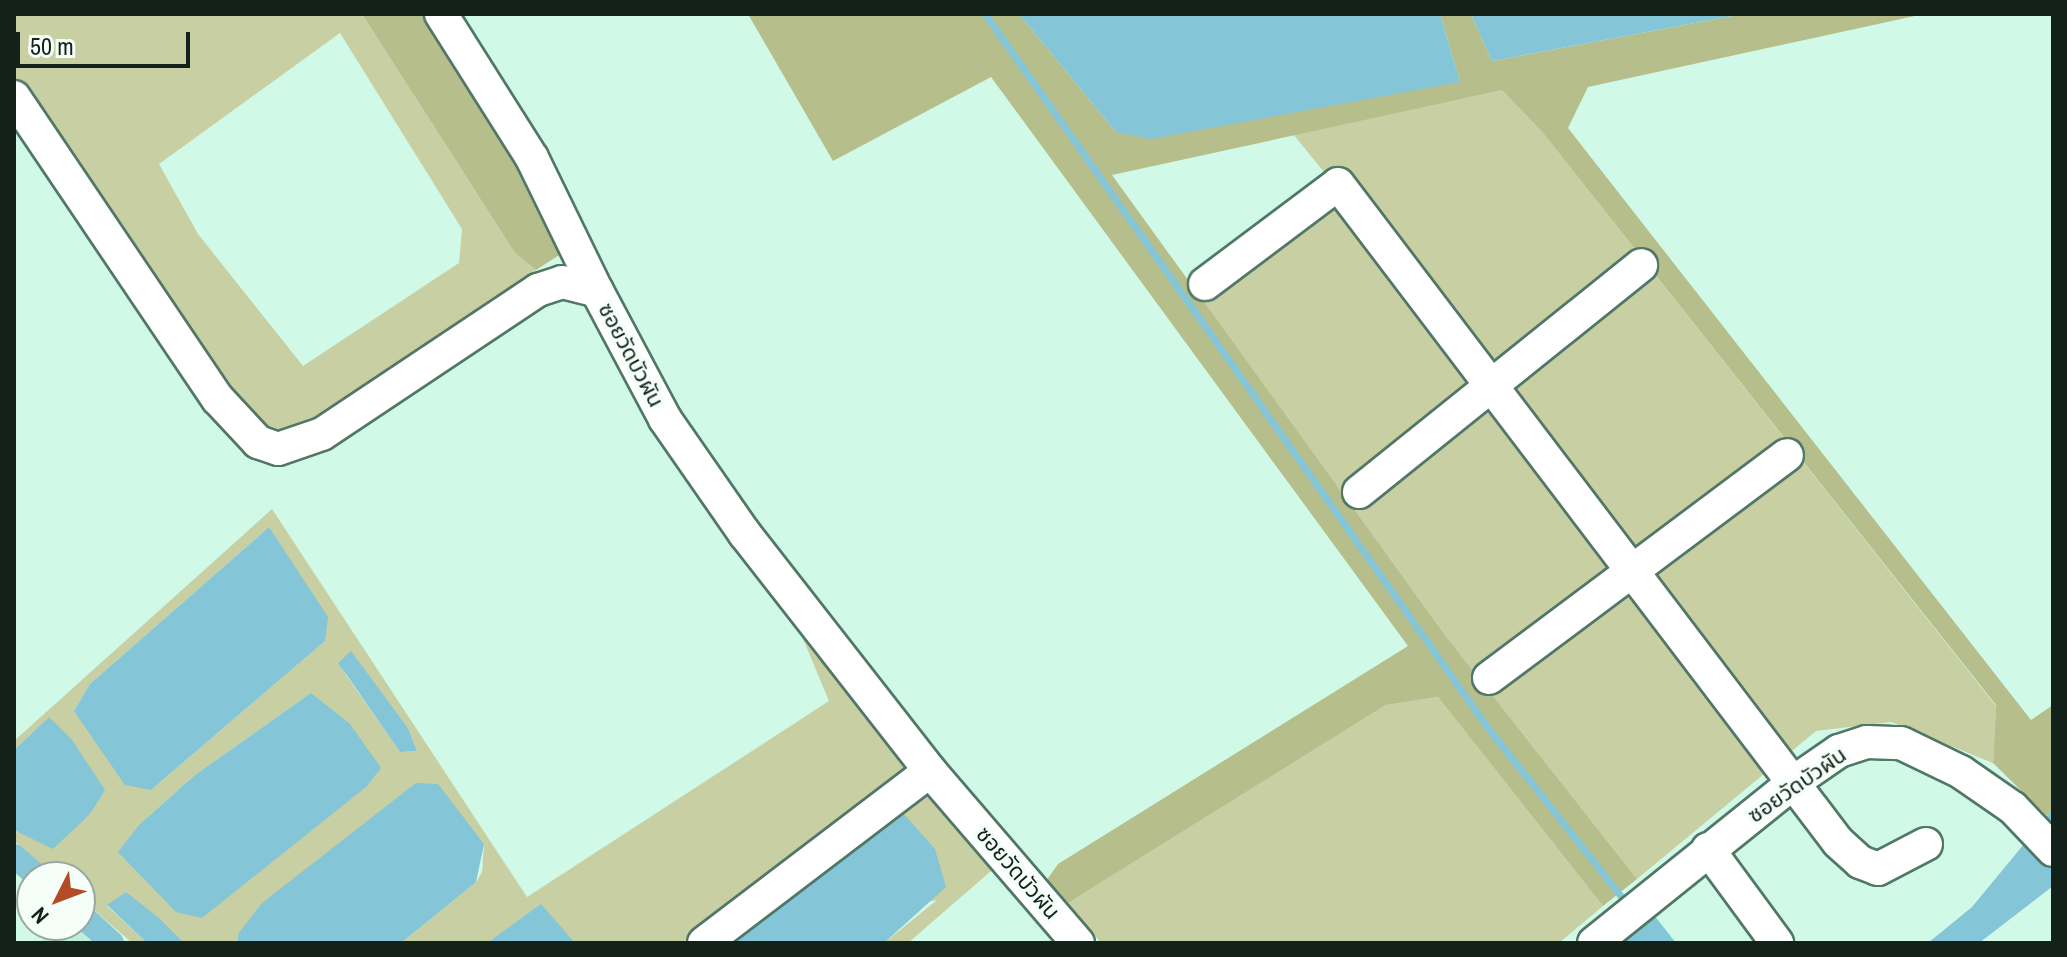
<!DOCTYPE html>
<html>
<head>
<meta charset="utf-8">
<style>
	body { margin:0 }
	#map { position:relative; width:2067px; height:957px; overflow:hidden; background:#d0fae7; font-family:"Archivo Narrow","Noto Sans Thai",sans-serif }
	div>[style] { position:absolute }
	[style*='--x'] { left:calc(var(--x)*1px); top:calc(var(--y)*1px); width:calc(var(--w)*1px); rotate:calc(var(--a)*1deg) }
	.built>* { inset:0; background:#bdefd9 }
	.green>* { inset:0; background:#c7cfa3 }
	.forest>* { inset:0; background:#b6bf8b }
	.water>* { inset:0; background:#84c5d7 }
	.stream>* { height:7px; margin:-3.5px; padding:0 3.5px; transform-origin:3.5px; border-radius:3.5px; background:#84c5d7 }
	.canal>* { height:24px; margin:-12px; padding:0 12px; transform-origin:12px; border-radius:12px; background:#84c5d7 }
	.roads { filter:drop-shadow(2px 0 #517767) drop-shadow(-2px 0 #517767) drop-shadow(0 2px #517767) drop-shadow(0 -2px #517767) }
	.minor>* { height:32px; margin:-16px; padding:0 16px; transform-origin:16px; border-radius:16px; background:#fff }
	span { translate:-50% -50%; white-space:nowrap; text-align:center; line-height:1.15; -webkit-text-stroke:8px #f6fefa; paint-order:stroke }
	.street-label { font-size:22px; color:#12221b }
	.frame { position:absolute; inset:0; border:16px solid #12221b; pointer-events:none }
	.north { position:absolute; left:16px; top:861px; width:80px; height:80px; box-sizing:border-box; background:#f6fefa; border:2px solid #9ba6a1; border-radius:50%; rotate:228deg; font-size:22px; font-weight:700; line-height:32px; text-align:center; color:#12221b }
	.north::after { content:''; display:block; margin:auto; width:28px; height:36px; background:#b34c24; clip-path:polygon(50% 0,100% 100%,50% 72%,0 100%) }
	.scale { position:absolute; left:16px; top:32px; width:174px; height:36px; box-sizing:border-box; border:4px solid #12221b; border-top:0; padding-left:10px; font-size:24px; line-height:28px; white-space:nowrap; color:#12221b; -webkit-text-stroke:6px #f6fefa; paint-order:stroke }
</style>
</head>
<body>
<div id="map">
	<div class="built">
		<div style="clip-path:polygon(53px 925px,75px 925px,96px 943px,40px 943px)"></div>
	</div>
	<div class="green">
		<div style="clip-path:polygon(evenodd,14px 14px,362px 14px,515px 253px,536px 270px,333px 415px,290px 438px,258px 422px,226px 390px,14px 78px,14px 14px,340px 33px,462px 229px,459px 263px,303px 366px,198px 234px,159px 164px,340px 33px)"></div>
		<div style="clip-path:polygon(1502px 90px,1543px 133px,1996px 706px,1993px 763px,1891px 722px,1816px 731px,1637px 879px,1445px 635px,1190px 284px,1328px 177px,1293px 134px)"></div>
		<div style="clip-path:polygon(evenodd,272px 509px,527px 897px,829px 701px,801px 634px,998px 865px,908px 943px,884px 943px,937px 900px,721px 943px,575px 943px,540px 905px,487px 943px,401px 943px,476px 882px,482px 872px,484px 844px,462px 817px,238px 934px,238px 943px,184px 943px,126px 892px,107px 906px,147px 943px,132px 943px,80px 898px,80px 877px,56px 877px,14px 841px,49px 717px,14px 750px,14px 741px,272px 509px,269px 527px,325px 641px,151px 790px,74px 711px,90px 684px,269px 527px,272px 509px,351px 652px,408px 728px,417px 751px,400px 752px,346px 675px,339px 662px,351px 652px,272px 509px,311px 693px,140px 824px,195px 775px,311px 693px)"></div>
		<div style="clip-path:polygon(1438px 697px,1603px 906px,1559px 943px,1101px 943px,1068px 903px,1386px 705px)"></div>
	</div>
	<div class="forest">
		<div style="clip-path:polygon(362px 14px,425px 14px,538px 196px,564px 252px,536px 270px,515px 253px)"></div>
		<div style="clip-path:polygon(748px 14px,1019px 14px,1116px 132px,1460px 82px,1440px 14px,1471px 14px,1492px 61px,1743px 14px,1924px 14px,1588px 87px,1568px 128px,2031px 720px,2053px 705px,2053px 809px,2047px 816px,1993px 763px,1996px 705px,1543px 133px,1502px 90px,1112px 175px,1445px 635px,1637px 879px,1603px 906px,1438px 697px,1386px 705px,1068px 903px,1044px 884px,1058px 864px,1408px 646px,991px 77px,833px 161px)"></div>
	</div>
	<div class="water">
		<div style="clip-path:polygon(1019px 14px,1440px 14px,1460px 82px,1151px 139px,1116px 132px)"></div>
		<div style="clip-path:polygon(1471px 14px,1743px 14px,1492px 61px)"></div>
		<div style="clip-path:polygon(269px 527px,328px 617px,325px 641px,151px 790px,125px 785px,74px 711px,90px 684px)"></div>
		<div style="clip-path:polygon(351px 651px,408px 728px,417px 751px,400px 752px,346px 674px,338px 663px)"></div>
		<div style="clip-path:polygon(311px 693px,350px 724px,381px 768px,366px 787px,202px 918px,176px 912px,118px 852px,140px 824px,195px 775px)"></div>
		<div style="clip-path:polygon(49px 717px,72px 740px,105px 790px,90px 814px,53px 849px,14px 830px,14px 750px)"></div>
		<div style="clip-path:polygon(416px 783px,438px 784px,484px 844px,476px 882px,401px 943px,238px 943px,238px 934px,262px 903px)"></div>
		<div style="clip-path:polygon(2053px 809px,2053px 886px,1979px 943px,1928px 943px,1972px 907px)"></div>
		<div style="clip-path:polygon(903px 813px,935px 849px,946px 887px,884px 943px,721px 943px,871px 826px)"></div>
		<div style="clip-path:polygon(126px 892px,159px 918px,184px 943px,147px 943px,107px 905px)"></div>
		<div style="clip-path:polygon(541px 904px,575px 943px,487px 943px,527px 914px)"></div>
		<div style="clip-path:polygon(1650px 910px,1676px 943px,1611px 943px)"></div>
	</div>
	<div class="stream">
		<div style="--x:985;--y:14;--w:873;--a:54.84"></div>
		<div style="--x:1488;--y:728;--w:213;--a:51.7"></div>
	</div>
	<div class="canal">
		<div style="--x:14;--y:856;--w:32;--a:41"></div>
		<div style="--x:80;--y:914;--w:43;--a:42.2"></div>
	</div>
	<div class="roads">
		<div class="minor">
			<div style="--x:441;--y:14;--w:170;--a:57.7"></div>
			<div style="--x:532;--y:158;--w:148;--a:64"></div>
			<div style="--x:14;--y:97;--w:364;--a:56"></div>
			<div style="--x:218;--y:399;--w:59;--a:47.1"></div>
			<div style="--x:258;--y:442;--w:21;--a:19"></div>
			<div style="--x:278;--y:449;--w:46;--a:-18.8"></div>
			<div style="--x:322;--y:434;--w:260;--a:-33.7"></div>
			<div style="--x:538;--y:290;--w:25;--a:-18"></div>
			<div style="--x:562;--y:282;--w:36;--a:14"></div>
			<div style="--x:597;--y:291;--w:145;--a:62"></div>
			<div style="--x:665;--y:419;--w:140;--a:55.2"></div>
			<div style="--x:745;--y:534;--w:301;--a:52"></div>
			<div style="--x:930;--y:771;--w:227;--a:49.3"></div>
			<div style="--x:1205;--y:284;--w:166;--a:-36.9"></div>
			<div style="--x:1338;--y:184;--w:826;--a:52.77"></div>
			<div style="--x:1838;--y:842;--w:30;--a:42"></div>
			<div style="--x:1860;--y:862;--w:19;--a:21"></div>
			<div style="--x:1878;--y:869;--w:54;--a:-27.5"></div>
			<div style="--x:1359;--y:492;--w:362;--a:-38.8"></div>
			<div style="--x:1489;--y:678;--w:372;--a:-36.8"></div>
			<div style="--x:1708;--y:849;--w:117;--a:53.7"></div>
			<div style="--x:704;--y:943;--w:284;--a:-37.3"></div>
			<div style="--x:1594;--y:943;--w:257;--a:-38.8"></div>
			<div style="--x:1794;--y:782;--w:55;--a:-34.6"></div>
			<div style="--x:1839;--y:751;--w:29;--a:-18"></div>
			<div style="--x:1867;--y:742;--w:34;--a:2"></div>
			<div style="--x:1901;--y:743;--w:67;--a:25.8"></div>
			<div style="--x:1961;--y:772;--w:63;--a:34.7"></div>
			<div style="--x:2013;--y:808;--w:58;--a:46.4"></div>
		</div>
	</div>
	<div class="street-label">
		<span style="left:631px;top:355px;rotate:62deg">ซอยวัดบัวผัน</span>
		<span style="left:1797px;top:785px;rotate:-35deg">ซอยวัดบัวผัน</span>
		<span style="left:1018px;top:873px;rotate:49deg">ซอยวัดบัวผัน</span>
	</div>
	<div class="frame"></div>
	<div class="north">N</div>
	<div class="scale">50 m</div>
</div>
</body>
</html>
